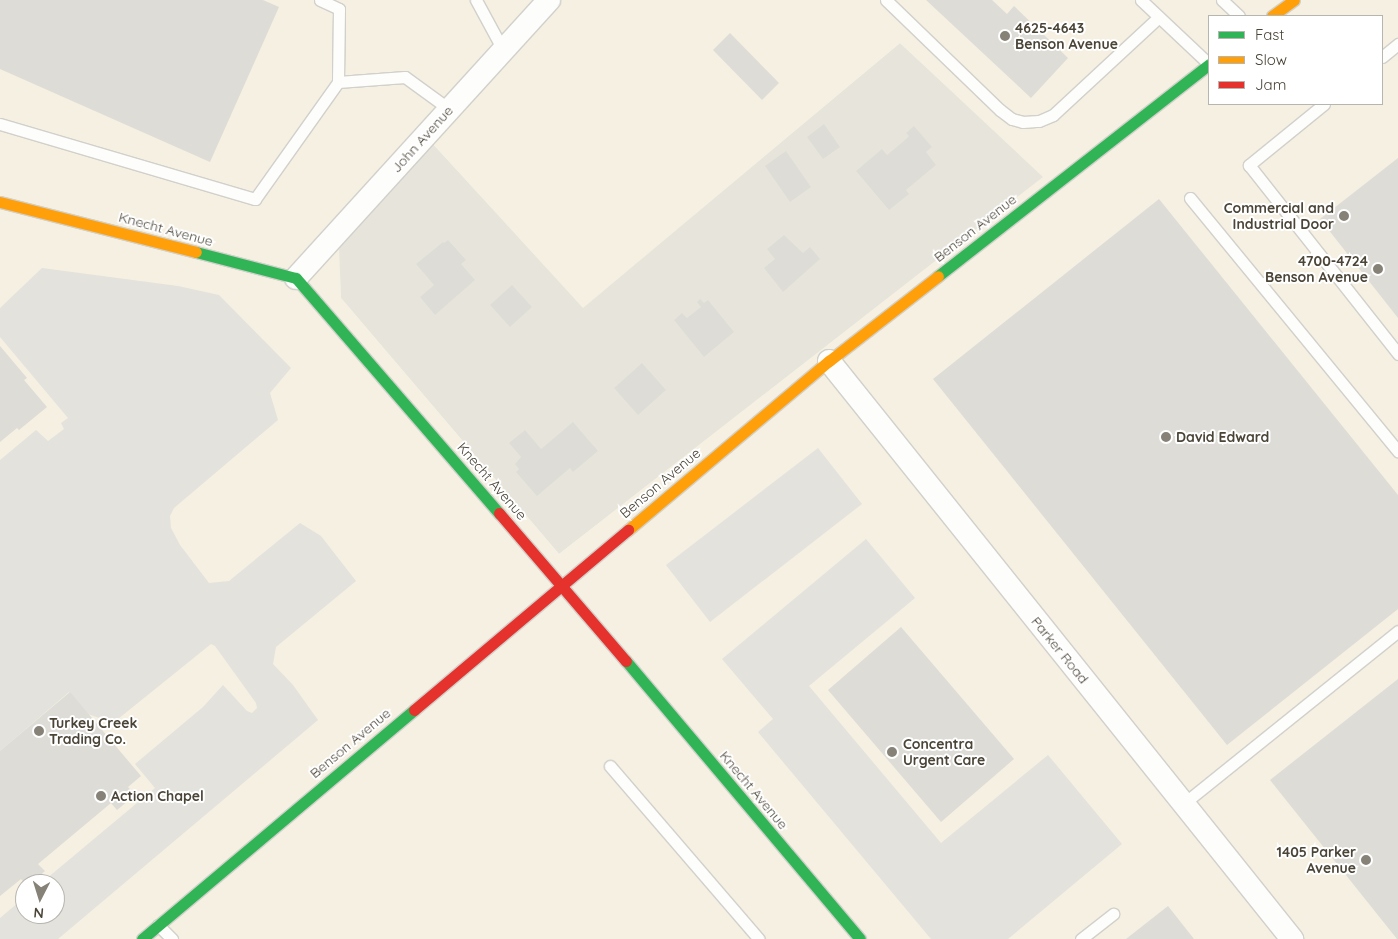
<!DOCTYPE html>
<html>
<head>
<meta charset="utf-8">
<style>
	body { margin:0 }
	#map { position:relative; width:1398px; height:939px; overflow:hidden; background:#f3f3ee; font-family:Quicksand,sans-serif }
	div>[style] { position:absolute }
	[style*='--x'] { left:calc(var(--x)*1px); top:calc(var(--y)*1px); width:calc(var(--w)*1px); rotate:calc(var(--a)*1deg) }
	.residential>* { inset:0; background:#e7e5db }
	.commercial>* { inset:0; background:#f5f0e1 }
	.parking>* { inset:0; background:#e3e2dc }
	.building>* { inset:0; background:#dddcd6 }
	.roads { filter:drop-shadow(1px 0 #d1d0cb) drop-shadow(-1px 0 #d1d0cb) drop-shadow(0 1px #d1d0cb) drop-shadow(0 -1px #d1d0cb) }
	.lane>* { height:11px; margin:-5.5px; padding:0 5.5px; transform-origin:5.5px; border-radius:5.5px; background:#fdfdfc }
	.street>* { height:22px; margin:-11px; padding:0 11px; transform-origin:11px; border-radius:11px; background:#fdfdfc }
	.fast>* { height:11px; margin:-5.5px; padding:0 5.5px; transform-origin:5.5px; border-radius:5.5px; background:#30b455 }
	.slow>* { height:11px; margin:-5.5px; padding:0 5.5px; transform-origin:5.5px; border-radius:5.5px; background:#ff9f0a }
	.jam>* { height:11px; margin:-5.5px; padding:0 5.5px; transform-origin:5.5px; border-radius:5.5px; background:#e5322d }
	.dots>* { width:14px; height:14px; translate:-50% -50%; box-sizing:border-box; border:2px solid #fff; border-radius:50% }
	span { translate:-50% -50%; white-space:nowrap; text-align:center; line-height:1.15; -webkit-text-stroke:4px #fff; paint-order:stroke }
	.poi-label { font-size:14px; color:#4b4538; font-weight:700 }
	.left { translate:0 -50%; text-align:left }
	.right { translate:-100% -50%; text-align:right }
	.street-label { font-size:14px; color:#4b4538 }
	.legend { position:absolute; left:1208px; top:15px; width:175px; height:90px; box-sizing:border-box; background:#fff; border:1px solid #b7b5af; margin:0; padding:6px 9px; list-style:none; font-size:15px; color:#4b4538 }
	.legend li { display:flex; align-items:center; gap:10px; height:25px }
	.legend b { width:25px; border:1px solid #b7b5af }
	.north { position:absolute; left:15px; top:874px; width:50px; height:50px; box-sizing:border-box; background:#fff; border:1px solid #b7b5af; border-radius:50%; rotate:185deg; font-size:14px; font-weight:700; line-height:20px; text-align:center; color:#4b4538 }
	.north::after { content:''; display:block; margin:auto; width:18px; height:22px; background:#868278; clip-path:polygon(50% 0,100% 100%,50% 72%,0 100%) }
</style>
</head>
<body>
<div id="map">
	<div class="residential">
		<div style="clip-path:polygon(900px 43px,1044px 177px,559px 554px,341px 298px,338px 247px,432px 143px,583px 307px)"></div>
	</div>
	<div class="commercial">
		<div style="clip-path:polygon(evenodd,0 0,1398px 0,1398px 939px,0 939px,0 0,1209px 16px,1382px 16px,1382px 104px,1209px 104px,1209px 16px,0 0,900px 43px,1043px 177px,559px 554px,341px 298px,339px 247px,432px 143px,583px 308px,900px 43px,0 0,25px 884px,55px 884px,55px 914px,25px 914px,25px 884px)"></div>
	</div>
	<div class="parking">
		<div style="clip-path:polygon(42px 268px,178px 286px,219px 295px,291px 368px,270px 393px,278px 420px,174px 508px,170px 516px,171px 528px,180px 545px,209px 583px,229px 581px,300px 523px,321px 536px,356px 581px,276px 647px,273px 664px,293px 685px,318px 720px,58px 939px,0 939px,0 918px,25px 897px,25px 914px,55px 914px,55px 884px,40px 884px,155px 788px,135px 764px,203px 707px,223px 685px,247px 711px,252px 713px,257px 708px,256px 703px,215px 646px,211px 644px,113px 723px,88px 714px,69px 692px,0 751px,0 460px,36px 430px,48px 441px,64px 429px,61px 423px,68px 418px,0 337px,0 308px)"></div>
		<div style="clip-path:polygon(818px 448px,862px 504px,710px 622px,666px 565px)"></div>
		<div style="clip-path:polygon(866px 539px,915px 598px,809px 686px,941px 843px,1048px 755px,1122px 844px,1008px 939px,931px 939px,758px 732px,773px 719px,722px 659px)"></div>
	</div>
	<div class="building">
		<div style="clip-path:polygon(0 0,263px 0,279px 7px,210px 162px,0 69px)"></div>
		<div style="clip-path:polygon(926px 0,992px 0,1007px 14px,1014px 6px,1068px 58px,1031px 98px)"></div>
		<div style="clip-path:polygon(730px 33px,779px 83px,762px 100px,713px 50px)"></div>
		<div style="clip-path:polygon(824px 124px,840px 147px,823px 159px,807px 137px)"></div>
		<div style="clip-path:polygon(914px 126px,932px 147px,926px 152px,936px 165px,906px 190px,909px 194px,889px 210px,856px 171px,882px 149px,887px 155px,905px 140px,909px 136px,906px 133px)"></div>
		<div style="clip-path:polygon(786px 151px,811px 187px,790px 202px,765px 166px)"></div>
		<div style="clip-path:polygon(1398px 158px,1398px 318px,1320px 219px)"></div>
		<div style="clip-path:polygon(1159px 199px,1398px 495px,1398px 609px,1227px 745px,933px 379px)"></div>
		<div style="clip-path:polygon(784px 235px,803px 253px,810px 247px,820px 259px,783px 292px,764px 268px,775px 259px,767px 249px)"></div>
		<div style="clip-path:polygon(448px 240px,466px 260px,461px 264px,475px 280px,435px 315px,420px 297px,434px 285px,416px 264px,443px 242px,444px 243px)"></div>
		<div style="clip-path:polygon(512px 285px,532px 307px,510px 327px,490px 305px)"></div>
		<div style="clip-path:polygon(700px 299px,704px 303px,708px 300px,734px 332px,704px 357px,674px 320px,682px 313px,687px 318px,701px 307px,697px 302px)"></div>
		<div style="clip-path:polygon(0 346px,27px 378px,24px 380px,47px 407px,19px 430px,17px 428px,0 442px)"></div>
		<div style="clip-path:polygon(642px 363px,666px 390px,638px 415px,614px 388px)"></div>
		<div style="clip-path:polygon(573px 422px,598px 451px,573px 472px,570px 468px,537px 496px,516px 472px,519px 469px,515px 464px,521px 457px,509px 443px,525px 430px,541px 449px)"></div>
		<div style="clip-path:polygon(901px 627px,1014px 759px,941px 822px,828px 690px)"></div>
		<div style="clip-path:polygon(1398px 679px,1398px 939px,1397px 939px,1270px 780px)"></div>
		<div style="clip-path:polygon(70px 692px,141px 776px,128px 787px,135px 795px,117px 810px,111px 803px,38px 864px,45px 871px,30px 884px,25px 884px,21px 879px,0 896px,0 751px)"></div>
		<div style="clip-path:polygon(1168px 906px,1194px 939px,1126px 939px)"></div>
	</div>
	<div class="roads">
		<div class="lane">
			<div style="--x:320;--y:0;--w:21;--a:25"></div>
			<div style="--x:339;--y:9;--w:73;--a:90.8"></div>
			<div style="--x:476;--y:0;--w:57;--a:61.6"></div>
			<div style="--x:886;--y:0;--w:158;--a:44"></div>
			<div style="--x:1000;--y:110;--w:15;--a:37"></div>
			<div style="--x:1012;--y:119;--w:11;--a:15"></div>
			<div style="--x:1023;--y:122;--w:16;--a:-4"></div>
			<div style="--x:1039;--y:121;--w:15;--a:-23"></div>
			<div style="--x:1053;--y:115;--w:144;--a:-42.8"></div>
			<div style="--x:1141;--y:0;--w:93;--a:43.3"></div>
			<div style="--x:1222;--y:0;--w:23;--a:43"></div>
			<div style="--x:1382;--y:57;--w:21;--a:-39"></div>
			<div style="--x:1324;--y:104;--w:97;--a:140.9"></div>
			<div style="--x:1249;--y:165;--w:241;--a:51.7"></div>
			<div style="--x:0;--y:124;--w:266;--a:16.4"></div>
			<div style="--x:255;--y:199;--w:143;--a:-54.6"></div>
			<div style="--x:338;--y:82;--w:67;--a:-4.3"></div>
			<div style="--x:405;--y:77;--w:54;--a:36"></div>
			<div style="--x:1190;--y:198;--w:328;--a:50.6"></div>
			<div style="--x:610;--y:766;--w:228;--a:49.3"></div>
			<div style="--x:1183;--y:804;--w:276;--a:-38.8"></div>
			<div style="--x:158;--y:925;--w:20;--a:45"></div>
			<div style="--x:1081;--y:939;--w:41;--a:-38"></div>
		</div>
		<div class="street">
			<div style="--x:296;--y:278;--w:376;--a:-47.7"></div>
			<div style="--x:829;--y:361;--w:741;--a:51.3"></div>
		</div>
		<div class="fast">
			<div style="--x:196;--y:252;--w:103;--a:14.6"></div>
			<div style="--x:296;--y:278;--w:311;--a:49.2"></div>
			<div style="--x:938;--y:276;--w:344;--a:-38"></div>
			<div style="--x:626;--y:661;--w:363;--a:49.9"></div>
			<div style="--x:142;--y:939;--w:356;--a:-40.1"></div>
		</div>
		<div class="slow">
			<div style="--x:1272;--y:16;--w:27;--a:-36"></div>
			<div style="--x:0;--y:202;--w:202;--a:14.3"></div>
			<div style="--x:628;--y:530;--w:263;--a:-40.1"></div>
			<div style="--x:829;--y:361;--w:138;--a:-37.9"></div>
		</div>
		<div class="jam">
			<div style="--x:499;--y:513;--w:195;--a:49.4"></div>
			<div style="--x:414;--y:710;--w:280;--a:-40.1"></div>
		</div>
	</div>
	<div class="dots">
		<div style="left:1005px;top:36px;background:#868278"></div>
		<div style="left:1344px;top:216px;background:#868278"></div>
		<div style="left:1378px;top:269px;background:#868278"></div>
		<div style="left:1166px;top:437px;background:#868278"></div>
		<div style="left:39px;top:731px;background:#868278"></div>
		<div style="left:892px;top:752px;background:#868278"></div>
		<div style="left:101px;top:796px;background:#868278"></div>
		<div style="left:1366px;top:860px;background:#868278"></div>
	</div>
	<div class="poi-label">
		<span class="left" style="left:1015px;top:36px">4625-4643<br>Benson Avenue</span>
		<span class="right" style="left:1334px;top:216px">Commercial and<br>Industrial Door</span>
		<span class="right" style="left:1368px;top:269px">4700-4724<br>Benson Avenue</span>
		<span class="left" style="left:1176px;top:437px">David Edward</span>
		<span class="left" style="left:49px;top:731px">Turkey Creek<br>Trading Co.</span>
		<span class="left" style="left:903px;top:752px">Concentra<br>Urgent Care</span>
		<span class="left" style="left:111px;top:796px">Action Chapel</span>
		<span class="right" style="left:1356px;top:860px">1405 Parker<br>Avenue</span>
	</div>
	<div class="street-label">
		<span style="left:422px;top:139px;rotate:-48deg">John Avenue</span>
		<span style="left:975px;top:228px;rotate:-38deg">Benson Avenue</span>
		<span style="left:166px;top:229px;rotate:15deg">Knecht Avenue</span>
		<span style="left:492px;top:481px;rotate:49deg">Knecht Avenue</span>
		<span style="left:660px;top:483px;rotate:-40deg">Benson Avenue</span>
		<span style="left:1060px;top:650px;rotate:51deg">Parker Road</span>
		<span style="left:350px;top:743px;rotate:-40deg">Benson Avenue</span>
		<span style="left:754px;top:790px;rotate:50deg">Knecht Avenue</span>
	</div>
	<ul class="legend">
	<li><b style="height:6px;background:#30b455"></b>Fast</li>
	<li><b style="height:6px;background:#ff9f0a"></b>Slow</li>
	<li><b style="height:6px;background:#e5322d"></b>Jam</li>
	</ul>
	<div class="north">N</div>
</div>
</body>
</html>
